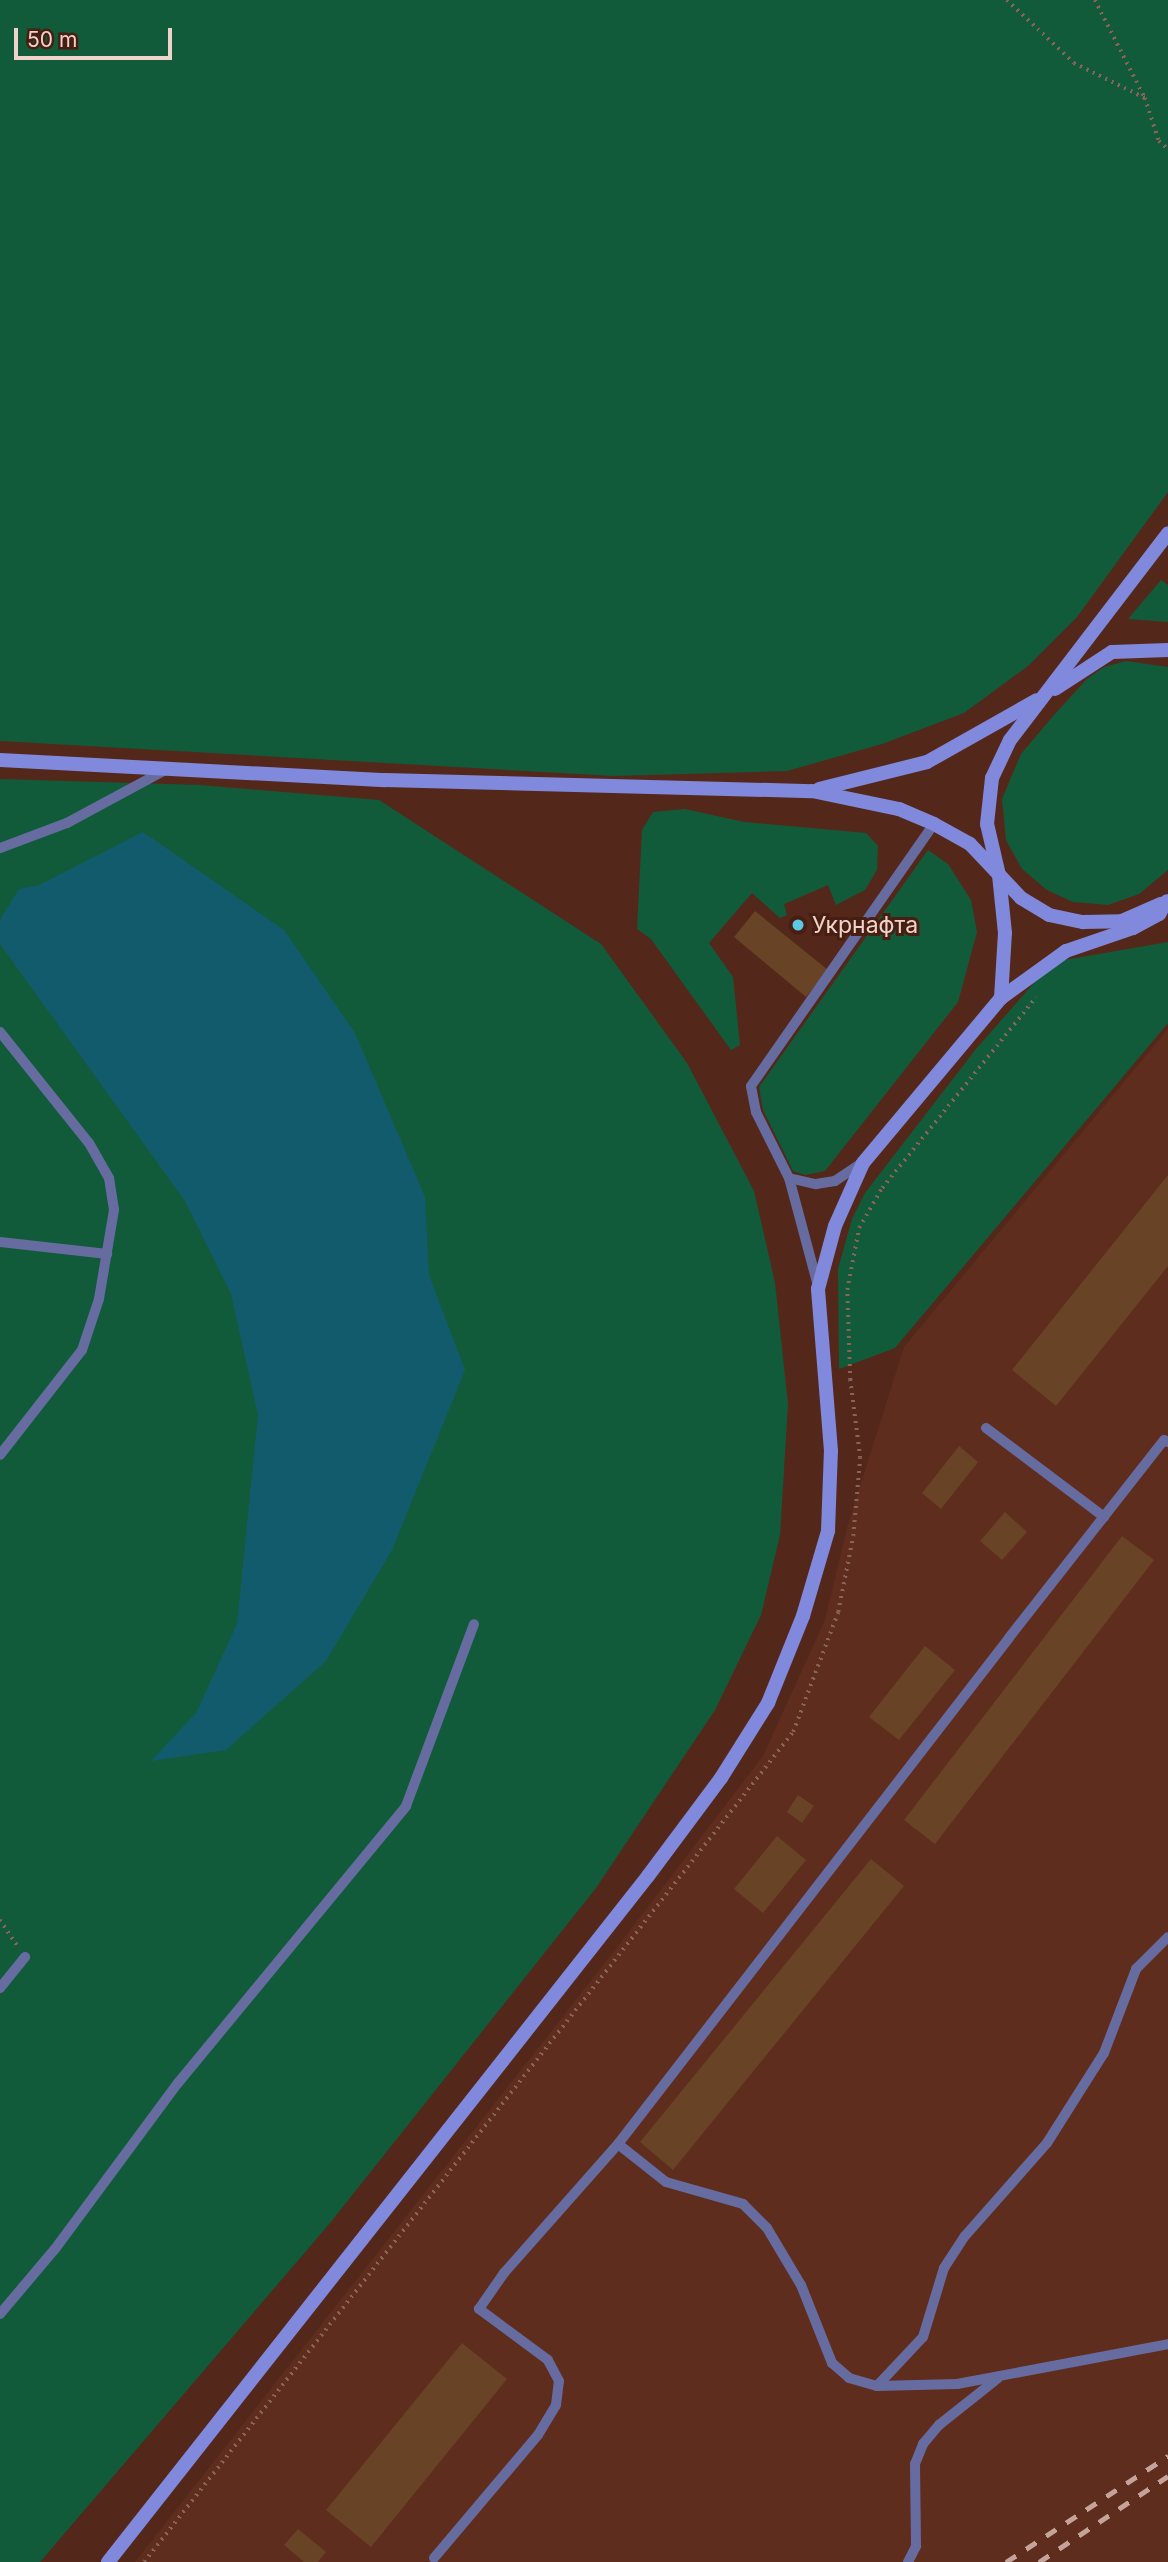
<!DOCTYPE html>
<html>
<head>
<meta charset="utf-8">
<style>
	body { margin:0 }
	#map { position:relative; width:1168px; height:2562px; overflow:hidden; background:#53281b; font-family:Inter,sans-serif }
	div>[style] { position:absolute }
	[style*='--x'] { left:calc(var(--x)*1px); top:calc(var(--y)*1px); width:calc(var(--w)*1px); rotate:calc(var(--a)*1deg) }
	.built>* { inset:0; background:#5f2d1d }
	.green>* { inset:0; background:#125b3a }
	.water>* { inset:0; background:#125b6c }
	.building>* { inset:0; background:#684325 }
	.path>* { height:3.5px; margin-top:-1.75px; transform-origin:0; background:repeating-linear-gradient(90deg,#896458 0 2px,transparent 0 7px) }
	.service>* { height:10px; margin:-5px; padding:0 5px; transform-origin:5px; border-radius:5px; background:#666ca0 }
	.secondary>* { height:14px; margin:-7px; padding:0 7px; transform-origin:7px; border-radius:7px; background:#8189dc }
	.rail>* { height:5px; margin-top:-2.5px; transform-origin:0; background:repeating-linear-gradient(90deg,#c4a49a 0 12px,transparent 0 24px) }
	.dots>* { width:19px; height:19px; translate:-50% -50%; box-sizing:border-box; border:4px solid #471e11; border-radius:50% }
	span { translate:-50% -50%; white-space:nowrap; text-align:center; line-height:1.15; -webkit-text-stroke:6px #471e11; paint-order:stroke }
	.poi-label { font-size:23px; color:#efd3ca }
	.left { translate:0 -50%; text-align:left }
	.scale { position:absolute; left:14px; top:28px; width:158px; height:32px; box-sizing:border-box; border:4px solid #efd3ca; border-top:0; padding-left:9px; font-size:21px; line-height:24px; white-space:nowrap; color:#efd3ca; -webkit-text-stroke:5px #471e11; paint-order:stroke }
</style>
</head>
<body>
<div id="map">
	<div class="built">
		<div style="clip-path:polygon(1168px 1029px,1168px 2562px,135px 2562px,612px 1954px,763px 1756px,825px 1620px,847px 1528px,904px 1347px)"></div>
	</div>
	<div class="green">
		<div style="clip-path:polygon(0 0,1168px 0,1168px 492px,1077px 617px,1028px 666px,964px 713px,882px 744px,787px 771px,613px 776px,0 741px)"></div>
		<div style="clip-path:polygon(1161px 580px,1168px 585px,1168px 622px,1128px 619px)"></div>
		<div style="clip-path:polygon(1126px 661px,1168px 667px,1168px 870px,1139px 894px,1108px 905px,1073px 902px,1047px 890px,1022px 869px,1006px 840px,1002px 799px,1021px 754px,1054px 715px,1087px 679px,1104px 667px)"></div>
		<div style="clip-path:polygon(0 779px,200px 785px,379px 800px,601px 944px,687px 1063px,754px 1191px,775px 1283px,788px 1404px,780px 1535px,761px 1615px,715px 1710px,596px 1888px,330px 2223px,40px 2562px,0 2562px)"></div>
		<div style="clip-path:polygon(685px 809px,744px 822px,866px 833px,878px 846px,877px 870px,865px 890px,855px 895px,836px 905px,828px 885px,784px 904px,787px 915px,780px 918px,752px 893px,709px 943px,733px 977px,740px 1045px,731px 1050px,651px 939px,637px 929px,642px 830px,653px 812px)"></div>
		<div style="clip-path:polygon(928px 850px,948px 864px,971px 900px,977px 932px,958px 1002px,825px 1171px,805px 1175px,793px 1171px,763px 1110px,759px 1087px)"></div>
		<div style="clip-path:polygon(1168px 942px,1168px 1023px,895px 1348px,839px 1369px,838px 1269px,852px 1219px,865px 1193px,976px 1049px,1041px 975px,1064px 960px)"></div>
	</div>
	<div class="water">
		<div style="clip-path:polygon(143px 832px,284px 930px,355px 1033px,425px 1197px,429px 1275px,465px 1370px,392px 1550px,326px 1661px,226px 1750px,151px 1761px,196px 1713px,237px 1624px,258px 1415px,231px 1294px,185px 1201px,0 944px,0 920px,19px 889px,39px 885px)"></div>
	</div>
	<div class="building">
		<div style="clip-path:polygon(755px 911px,828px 970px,806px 997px,734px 937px)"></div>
		<div style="clip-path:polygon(1168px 1175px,1168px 1266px,1056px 1406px,1012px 1370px)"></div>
		<div style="clip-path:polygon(959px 1446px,978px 1462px,941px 1509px,922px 1493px)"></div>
		<div style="clip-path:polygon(1005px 1512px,1027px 1532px,1002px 1560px,980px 1541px)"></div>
		<div style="clip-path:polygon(1122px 1536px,1154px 1560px,935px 1844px,904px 1820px)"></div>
		<div style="clip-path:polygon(925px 1646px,955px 1670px,899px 1740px,869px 1717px)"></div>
		<div style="clip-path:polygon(798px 1795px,814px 1806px,802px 1823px,787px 1812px)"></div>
		<div style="clip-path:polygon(777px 1836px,806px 1860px,763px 1913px,734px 1889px)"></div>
		<div style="clip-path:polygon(871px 1859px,904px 1886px,673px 2170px,640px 2142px)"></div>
		<div style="clip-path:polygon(462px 2343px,507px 2379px,371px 2547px,326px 2510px)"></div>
		<div style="clip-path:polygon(298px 2529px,326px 2552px,318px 2562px,304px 2562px,284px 2545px)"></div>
	</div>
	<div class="path">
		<div style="--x:1007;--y:0;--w:92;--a:43.2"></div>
		<div style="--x:1074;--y:63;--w:79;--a:26.2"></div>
		<div style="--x:1145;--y:98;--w:45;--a:72"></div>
		<div style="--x:1159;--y:141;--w:12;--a:42"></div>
		<div style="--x:1095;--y:0;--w:108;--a:63"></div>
		<div style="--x:0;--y:1920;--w:32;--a:56"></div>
		<div style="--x:144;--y:2562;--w:1054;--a:-51.98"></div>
		<div style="--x:793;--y:1732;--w:128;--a:-69.4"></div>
		<div style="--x:838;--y:1612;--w:77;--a:-78.8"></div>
		<div style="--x:853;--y:1536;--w:78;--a:-84.9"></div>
		<div style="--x:860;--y:1458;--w:79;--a:-97.3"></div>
		<div style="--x:850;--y:1380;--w:90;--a:-91.9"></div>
		<div style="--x:847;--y:1290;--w:63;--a:-79"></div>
		<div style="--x:859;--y:1228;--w:46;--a:-60.1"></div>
		<div style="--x:882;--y:1188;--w:245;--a:-51.1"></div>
	</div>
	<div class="service">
		<div style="--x:0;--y:848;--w:72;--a:-20.5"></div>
		<div style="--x:67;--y:823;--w:114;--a:-28.4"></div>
		<div style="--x:0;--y:1032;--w:142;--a:51.3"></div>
		<div style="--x:89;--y:1143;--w:40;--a:60.3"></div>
		<div style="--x:109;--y:1178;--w:32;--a:81"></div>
		<div style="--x:114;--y:1210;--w:90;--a:99.6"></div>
		<div style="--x:99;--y:1299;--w:54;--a:108.4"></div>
		<div style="--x:82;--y:1350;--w:133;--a:128"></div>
		<div style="--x:789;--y:1178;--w:28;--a:13"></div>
		<div style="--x:816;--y:1184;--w:19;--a:-9"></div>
		<div style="--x:835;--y:1181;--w:32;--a:-34"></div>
		<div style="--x:0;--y:1242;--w:108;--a:6.4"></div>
		<div style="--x:818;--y:1286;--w:112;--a:-105"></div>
		<div style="--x:789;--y:1178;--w:74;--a:-116.6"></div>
		<div style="--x:756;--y:1112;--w:26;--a:-101"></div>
		<div style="--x:751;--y:1086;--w:320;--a:-55.1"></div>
		<div style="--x:986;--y:1428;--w:148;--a:37"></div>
		<div style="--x:1168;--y:1442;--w:4;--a:-153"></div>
		<div style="--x:1164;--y:1440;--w:251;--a:128.1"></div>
		<div style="--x:1009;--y:1638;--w:639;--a:127.69"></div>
		<div style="--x:618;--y:2144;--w:61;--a:38.4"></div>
		<div style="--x:666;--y:2182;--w:80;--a:15.9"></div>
		<div style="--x:743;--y:2204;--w:34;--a:45"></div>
		<div style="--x:767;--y:2228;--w:66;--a:59.2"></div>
		<div style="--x:801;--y:2285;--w:84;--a:68.3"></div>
		<div style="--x:832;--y:2363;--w:23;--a:41"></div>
		<div style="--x:849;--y:2378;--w:29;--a:16"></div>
		<div style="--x:877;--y:2386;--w:80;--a:-1.4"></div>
		<div style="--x:957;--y:2384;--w:215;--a:-10.7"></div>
		<div style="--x:0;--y:1988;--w:40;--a:-51"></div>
		<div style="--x:0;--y:2314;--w:85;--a:-49.8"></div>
		<div style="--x:55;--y:2249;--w:207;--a:-53.5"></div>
		<div style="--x:178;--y:2083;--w:359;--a:-50.5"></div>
		<div style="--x:406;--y:1806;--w:194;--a:-69.5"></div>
		<div style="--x:877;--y:2386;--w:67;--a:-46.8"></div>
		<div style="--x:923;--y:2337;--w:72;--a:-73.1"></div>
		<div style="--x:944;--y:2268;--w:38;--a:-57"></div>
		<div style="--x:965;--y:2236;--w:124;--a:-48.6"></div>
		<div style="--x:1047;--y:2143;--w:107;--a:-57.7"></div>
		<div style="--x:1104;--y:2053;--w:90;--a:-69.1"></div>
		<div style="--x:1136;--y:1969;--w:45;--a:-45"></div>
		<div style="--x:434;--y:2558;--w:161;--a:-49.8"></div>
		<div style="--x:538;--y:2435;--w:35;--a:-59"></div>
		<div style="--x:556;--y:2405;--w:24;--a:-83"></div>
		<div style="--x:559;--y:2381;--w:24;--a:-118"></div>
		<div style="--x:548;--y:2360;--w:86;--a:-143.5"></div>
		<div style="--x:479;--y:2309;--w:44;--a:-55.2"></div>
		<div style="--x:504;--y:2273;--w:172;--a:-48.5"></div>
		<div style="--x:908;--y:2562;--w:18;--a:-63"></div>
		<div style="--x:916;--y:2546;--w:82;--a:-90.7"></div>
		<div style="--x:915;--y:2464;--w:22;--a:-68"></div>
		<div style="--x:923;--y:2444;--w:25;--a:-50"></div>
		<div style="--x:939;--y:2425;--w:75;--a:-38.5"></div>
	</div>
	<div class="secondary">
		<div style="--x:1055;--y:689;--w:68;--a:-33"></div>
		<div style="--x:1112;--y:652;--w:56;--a:-2"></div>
		<div style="--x:0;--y:760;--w:386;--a:3"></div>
		<div style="--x:385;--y:780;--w:427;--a:1.5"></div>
		<div style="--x:812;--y:791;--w:89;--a:11.7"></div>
		<div style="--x:899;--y:809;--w:38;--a:23"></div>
		<div style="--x:934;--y:824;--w:41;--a:29.1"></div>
		<div style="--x:970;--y:844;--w:74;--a:46.6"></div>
		<div style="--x:1021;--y:898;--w:33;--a:31"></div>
		<div style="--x:1049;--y:915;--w:35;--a:12"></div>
		<div style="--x:1083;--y:922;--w:39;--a:-1"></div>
		<div style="--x:1122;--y:921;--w:43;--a:-23.6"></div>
		<div style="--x:819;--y:789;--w:111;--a:-14"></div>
		<div style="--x:927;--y:762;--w:126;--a:-29.4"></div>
		<div style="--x:1001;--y:998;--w:65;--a:-86.5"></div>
		<div style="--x:1005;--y:933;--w:58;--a:-95.9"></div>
		<div style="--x:999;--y:875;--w:52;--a:-103.2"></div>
		<div style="--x:987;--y:824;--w:46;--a:-83.8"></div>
		<div style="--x:992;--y:778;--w:42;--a:-64.7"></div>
		<div style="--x:1010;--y:740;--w:260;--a:-52.6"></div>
		<div style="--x:108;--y:2562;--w:873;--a:-51.79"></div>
		<div style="--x:648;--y:1876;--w:122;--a:-53.3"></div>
		<div style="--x:721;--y:1778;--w:89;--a:-57.9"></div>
		<div style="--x:768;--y:1703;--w:94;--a:-68.1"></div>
		<div style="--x:803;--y:1616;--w:89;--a:-73.6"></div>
		<div style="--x:828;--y:1531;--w:80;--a:-87.9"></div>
		<div style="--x:831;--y:1451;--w:163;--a:-94.6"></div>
		<div style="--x:818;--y:1289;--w:65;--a:-74.9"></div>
		<div style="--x:835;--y:1226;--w:69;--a:-66"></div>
		<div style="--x:863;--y:1163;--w:215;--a:-50.1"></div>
		<div style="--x:1001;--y:998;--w:80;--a:-35.9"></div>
		<div style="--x:1066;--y:951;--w:71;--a:-18.9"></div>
		<div style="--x:1133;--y:928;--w:30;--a:-28"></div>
		<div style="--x:1159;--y:914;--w:15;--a:-58"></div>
	</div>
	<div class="rail">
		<div style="--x:1006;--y:2562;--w:194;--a:-33.2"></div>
		<div style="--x:1039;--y:2562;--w:155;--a:-33.7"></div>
	</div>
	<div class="dots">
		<div style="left:798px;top:925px;background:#5ac8e6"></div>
	</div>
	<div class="poi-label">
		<span class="left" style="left:812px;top:925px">Укрнафта</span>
	</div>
	<div class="scale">50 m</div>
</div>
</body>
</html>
